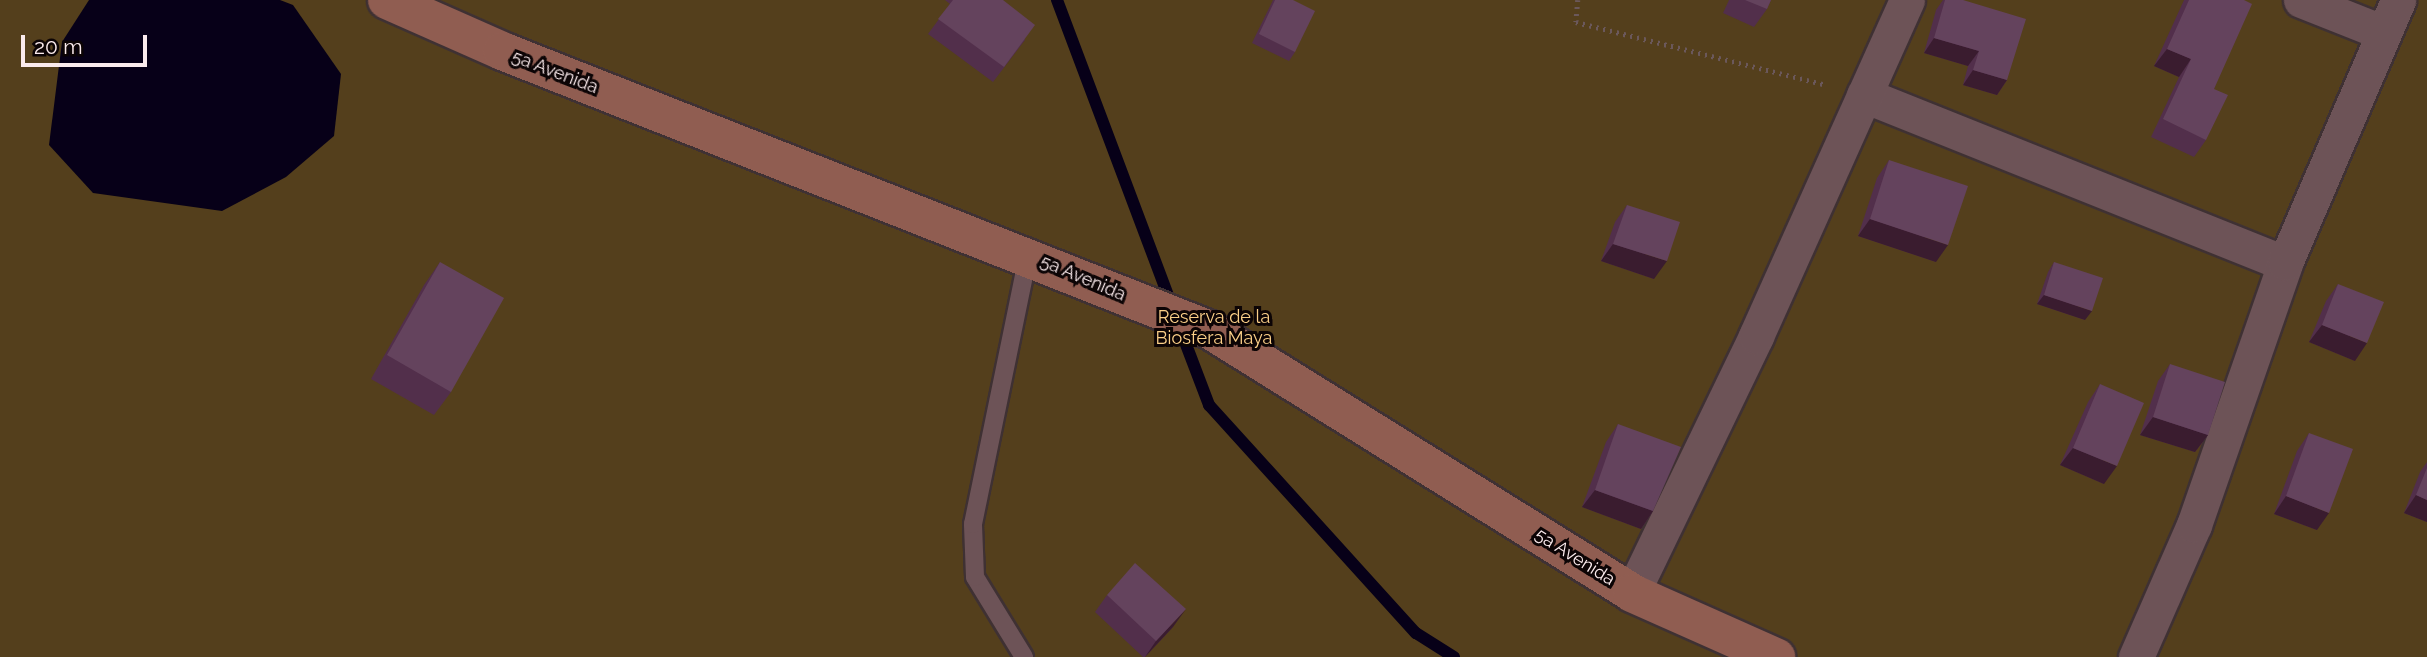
<!DOCTYPE html>
<html>
<head>
<meta charset="utf-8">
<style>
	body { margin:0 }
	#map { position:relative; width:2427px; height:657px; overflow:hidden; background:#291418; font-family:Raleway,sans-serif }
	div>[style] { position:absolute }
	[style*='--x'] { left:calc(var(--x)*1px); top:calc(var(--y)*1px); width:calc(var(--w)*1px); rotate:calc(var(--a)*1deg) }
	.green>* { inset:0; background:#543f1c }
	.water>* { inset:0; background:#070018 }
	.stream>* { height:12px; margin:-6px; padding:0 6px; transform-origin:6px; border-radius:6px; background:#070018 }
	.path>* { height:4.5px; margin-top:-2.25px; transform-origin:0; background:repeating-linear-gradient(90deg,#6b585b 0 2px,transparent 0 7px) }
	.roads { filter:drop-shadow(2px 0 #3f3133) drop-shadow(-2px 0 #3f3133) drop-shadow(0 2px #3f3133) drop-shadow(0 -2px #3f3133) }
	.lane>* { height:18px; margin:-9px; padding:0 9px; transform-origin:9px; border-radius:9px; background:#6d5357 }
	.street>* { height:35px; margin:-17.5px; padding:0 17.5px; transform-origin:17.5px; border-radius:17.5px; background:#6d5357 }
	.secondary>* { height:38px; margin:-19px; padding:0 19px; transform-origin:19px; border-radius:19px; background:#905d51 }
	.wall>* { inset:0; background:#522f4b }
	.shaded-wall>* { inset:0; background:#3a1c2f }
	.building>* { inset:0; background:#64435d }
	span { translate:-50% -50%; white-space:nowrap; text-align:center; line-height:1.15; -webkit-text-stroke:6px #0c0405; paint-order:stroke }
	.street-label { font-size:18px; color:#fbebed }
	.park-label { font-size:18px; color:#fcd089 }
	.scale { position:absolute; left:21px; top:35px; width:126px; height:32px; box-sizing:border-box; border:4px solid #fbebed; border-top:0; padding-left:9px; font-size:21px; line-height:24px; white-space:nowrap; color:#fbebed; -webkit-text-stroke:5px #0c0405; paint-order:stroke }
</style>
</head>
<body>
<div id="map">
	<div class="green">
		<div style="clip-path:polygon(0 0,2427px 0,2427px 657px,0 657px)"></div>
	</div>
	<div class="water">
		<div style="clip-path:polygon(89px 0,280px 0,293px 5px,341px 74px,334px 136px,286px 177px,222px 211px,93px 193px,49px 145px,62px 42px)"></div>
	</div>
	<div class="stream">
		<div style="--x:1057;--y:0;--w:327;--a:69.4"></div>
		<div style="--x:1179;--y:326;--w:85;--a:69.2"></div>
		<div style="--x:1209;--y:405;--w:308;--a:47.8"></div>
		<div style="--x:1416;--y:633;--w:45;--a:32.3"></div>
	</div>
	<div class="path">
		<div style="--x:1578;--y:0;--w:22;--a:95"></div>
		<div style="--x:1576;--y:22;--w:258;--a:14.1"></div>
	</div>
	<div class="roads">
		<div class="lane">
			<div style="--x:1024;--y:657;--w:94;--a:-121.5"></div>
			<div style="--x:975;--y:577;--w:53;--a:-92.2"></div>
			<div style="--x:973;--y:524;--w:275;--a:-78.4"></div>
		</div>
		<div class="street">
			<div style="--x:2301;--y:0;--w:87;--a:21.6"></div>
			<div style="--x:1864;--y:95;--w:453;--a:21.8"></div>
			<div style="--x:1632;--y:593;--w:285;--a:-64.2"></div>
			<div style="--x:1756;--y:336;--w:368;--a:-65.8"></div>
			<div style="--x:2136;--y:657;--w:144;--a:-66.3"></div>
			<div style="--x:2194;--y:525;--w:277;--a:-70.8"></div>
			<div style="--x:2285;--y:263;--w:286;--a:-66.7"></div>
		</div>
		<div class="secondary">
			<div style="--x:387;--y:0;--w:126;--a:23.9"></div>
			<div style="--x:502;--y:51;--w:761;--a:21.51"></div>
			<div style="--x:1210;--y:330;--w:497;--a:31.9"></div>
			<div style="--x:1632;--y:593;--w:158;--a:24"></div>
		</div>
	</div>
	<div class="wall">
		<div style="clip-path:polygon(945px 0,1003px 0,1025px 40px,993px 82px,928px 34px,950px 4px)"></div>
		<div style="clip-path:polygon(1273px 0,1293px 0,1295px 52px,1289px 61px,1252px 43px)"></div>
		<div style="clip-path:polygon(1729px 0,1771px 0,1767px 9px,1754px 27px,1723px 13px)"></div>
		<div style="clip-path:polygon(1943px 0,1963px 0,2007px 80px,1997px 95px,1963px 85px,1968px 66px,1924px 53px,1936px 10px)"></div>
		<div style="clip-path:polygon(2184px 0,2244px 0,2214px 89px,2206px 140px,2194px 157px,2151px 137px,2179px 77px,2154px 66px)"></div>
		<div style="clip-path:polygon(1889px 160px,1936px 262px,1858px 236px,1877px 178px)"></div>
		<div style="clip-path:polygon(1627px 205px,1654px 279px,1601px 261px,1615px 222px)"></div>
		<div style="clip-path:polygon(440px 262px,451px 392px,434px 415px,371px 379px,424px 285px)"></div>
		<div style="clip-path:polygon(2054px 262px,2085px 320px,2037px 304px,2048px 272px)"></div>
		<div style="clip-path:polygon(2338px 284px,2355px 361px,2309px 342px,2326px 301px)"></div>
		<div style="clip-path:polygon(2170px 364px,2208px 435px,2195px 452px,2140px 435px,2158px 381px)"></div>
		<div style="clip-path:polygon(2100px 384px,2104px 484px,2060px 465px,2088px 402px)"></div>
		<div style="clip-path:polygon(1618px 424px,1653px 511px,1641px 529px,1582px 507px,1606px 442px)"></div>
		<div style="clip-path:polygon(2309px 433px,2317px 530px,2274px 514px,2297px 451px)"></div>
		<div style="clip-path:polygon(2427px 462px,2427px 522px,2404px 513px,2420px 472px)"></div>
		<div style="clip-path:polygon(1107px 595px,1173px 627px,1145px 657px,1143px 657px,1095px 612px)"></div>
	</div>
	<div class="shaded-wall">
		<div style="clip-path:polygon(1934px 38px,1979px 51px,1968px 66px,1924px 53px)"></div>
		<div style="clip-path:polygon(2167px 49px,2191px 59px,2179px 77px,2154px 66px)"></div>
		<div style="clip-path:polygon(1973px 70px,2007px 80px,1997px 95px,1963px 85px)"></div>
		<div style="clip-path:polygon(1870px 219px,1948px 245px,1936px 262px,1858px 236px)"></div>
		<div style="clip-path:polygon(1613px 244px,1667px 261px,1654px 279px,1601px 261px)"></div>
		<div style="clip-path:polygon(2044px 295px,2092px 311px,2085px 320px,2037px 304px)"></div>
		<div style="clip-path:polygon(2322px 325px,2367px 343px,2355px 361px,2309px 342px)"></div>
		<div style="clip-path:polygon(2153px 417px,2208px 435px,2195px 452px,2140px 435px)"></div>
		<div style="clip-path:polygon(2073px 448px,2117px 466px,2104px 484px,2060px 465px)"></div>
		<div style="clip-path:polygon(1595px 490px,1653px 511px,1641px 529px,1582px 507px)"></div>
		<div style="clip-path:polygon(2416px 495px,2427px 500px,2427px 522px,2404px 513px)"></div>
		<div style="clip-path:polygon(2286px 496px,2329px 513px,2317px 530px,2274px 514px)"></div>
		<div style="clip-path:polygon(1186px 609px,1173px 627px,1145px 657px,1156px 641px)"></div>
	</div>
	<div class="building">
		<div style="clip-path:polygon(953px 0,1003px 0,1035px 25px,1004px 67px,938px 19px)"></div>
		<div style="clip-path:polygon(1275px 0,1293px 0,1315px 11px,1295px 52px,1259px 34px)"></div>
		<div style="clip-path:polygon(1745px 0,1771px 0,1767px 9px)"></div>
		<div style="clip-path:polygon(1945px 0,1963px 0,2026px 19px,2007px 80px,1973px 70px,1979px 51px,1934px 38px)"></div>
		<div style="clip-path:polygon(2189px 0,2244px 0,2252px 4px,2214px 89px,2228px 95px,2206px 140px,2163px 119px,2191px 59px,2167px 49px)"></div>
		<div style="clip-path:polygon(1889px 160px,1968px 186px,1948px 245px,1870px 219px)"></div>
		<div style="clip-path:polygon(1627px 205px,1680px 222px,1667px 261px,1613px 244px)"></div>
		<div style="clip-path:polygon(440px 262px,504px 298px,451px 392px,387px 355px)"></div>
		<div style="clip-path:polygon(2054px 262px,2103px 278px,2092px 311px,2044px 295px)"></div>
		<div style="clip-path:polygon(2338px 284px,2384px 302px,2367px 343px,2322px 325px)"></div>
		<div style="clip-path:polygon(2170px 364px,2225px 382px,2208px 435px,2153px 417px)"></div>
		<div style="clip-path:polygon(2100px 384px,2144px 403px,2117px 466px,2073px 448px)"></div>
		<div style="clip-path:polygon(1618px 424px,1681px 447px,1653px 511px,1595px 490px)"></div>
		<div style="clip-path:polygon(2309px 433px,2353px 449px,2329px 513px,2286px 496px)"></div>
		<div style="clip-path:polygon(2427px 468px,2427px 500px,2416px 495px)"></div>
		<div style="clip-path:polygon(1135px 563px,1186px 609px,1156px 641px,1107px 595px)"></div>
	</div>
	<div class="street-label">
		<span style="left:555px;top:72px;rotate:21deg">5a Avenida</span>
		<span style="left:1083px;top:278px;rotate:23deg">5a Avenida</span>
		<span style="left:1575px;top:557px;rotate:32deg">5a Avenida</span>
	</div>
	<div class="park-label">
		<span style="left:1214px;top:328px">Reserva de la<br>Biosfera Maya</span>
	</div>
	<div class="scale">20 m</div>
</div>
</body>
</html>
